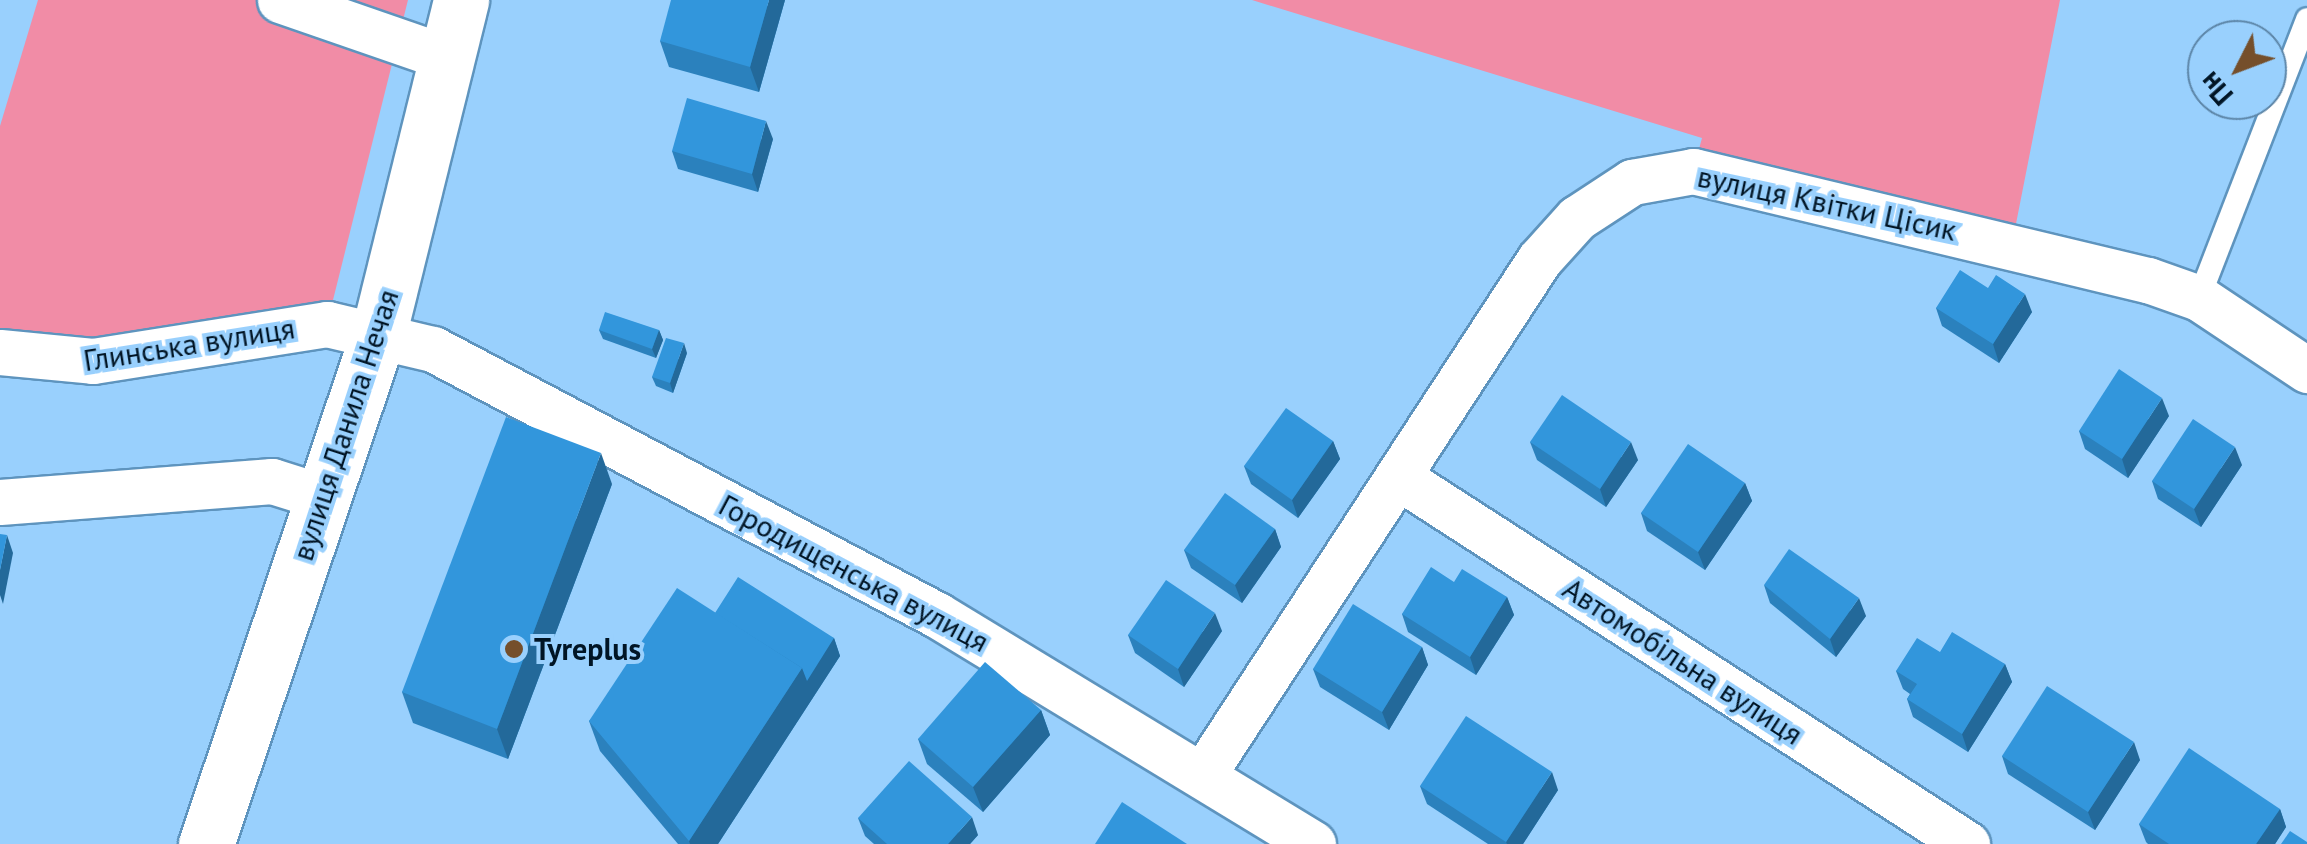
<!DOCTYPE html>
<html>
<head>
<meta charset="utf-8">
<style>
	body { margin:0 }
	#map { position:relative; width:2307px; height:844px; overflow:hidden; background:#99d0fd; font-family:"PT Sans",sans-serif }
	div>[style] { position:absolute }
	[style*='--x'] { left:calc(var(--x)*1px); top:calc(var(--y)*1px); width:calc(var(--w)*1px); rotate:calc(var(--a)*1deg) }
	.green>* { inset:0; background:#f18ca6 }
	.roads { filter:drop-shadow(2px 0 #5e94be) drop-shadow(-2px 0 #5e94be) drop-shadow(0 2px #5e94be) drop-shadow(0 -2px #5e94be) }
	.service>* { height:22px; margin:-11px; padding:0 11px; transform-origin:11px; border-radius:11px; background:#fff }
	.minor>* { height:45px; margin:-22.5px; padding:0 22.5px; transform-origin:22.5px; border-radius:22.5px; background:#fff }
	.secondary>* { height:55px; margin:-27.5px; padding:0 27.5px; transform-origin:27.5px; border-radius:27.5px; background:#fff }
	.wall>* { inset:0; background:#2b81bd }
	.shaded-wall>* { inset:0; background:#23699a }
	.building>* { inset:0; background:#3296dc }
	.dots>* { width:28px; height:28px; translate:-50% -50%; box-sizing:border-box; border:5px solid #99d0fd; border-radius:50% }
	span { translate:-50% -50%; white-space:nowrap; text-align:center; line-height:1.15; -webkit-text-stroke:8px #99d0fd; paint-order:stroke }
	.street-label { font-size:30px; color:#011525 }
	.poi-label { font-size:30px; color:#011525; font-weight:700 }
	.left { translate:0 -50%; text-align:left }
	.north { position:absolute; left:2187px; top:20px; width:100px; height:100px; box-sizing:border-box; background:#99d0fd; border:2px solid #5c85a7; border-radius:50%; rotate:228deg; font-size:28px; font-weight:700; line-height:40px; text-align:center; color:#011525 }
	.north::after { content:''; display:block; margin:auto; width:35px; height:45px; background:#754f2b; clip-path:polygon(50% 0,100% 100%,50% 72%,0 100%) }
</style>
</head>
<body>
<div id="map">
	<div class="green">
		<div style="clip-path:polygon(38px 0,408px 0,327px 324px,0 352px,0 126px)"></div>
		<div style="clip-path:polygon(1252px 0,2060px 0,2012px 244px,1693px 171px,1702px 138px)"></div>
	</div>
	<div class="roads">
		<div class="service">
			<div style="--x:2199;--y:298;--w:299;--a:-68.8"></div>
		</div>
		<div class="minor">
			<div style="--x:280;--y:0;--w:180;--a:19.1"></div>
			<div style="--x:0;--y:352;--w:93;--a:5.5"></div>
			<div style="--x:93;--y:361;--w:237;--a:-9"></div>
			<div style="--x:327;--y:324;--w:109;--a:13.3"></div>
			<div style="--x:433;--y:349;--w:570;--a:27.82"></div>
			<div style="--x:937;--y:615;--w:440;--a:31.3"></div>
			<div style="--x:1400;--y:478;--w:675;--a:32.84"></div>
			<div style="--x:0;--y:502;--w:273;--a:-4.4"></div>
			<div style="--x:272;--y:481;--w:53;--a:17.4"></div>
			<div style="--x:1204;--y:773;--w:613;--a:-56.85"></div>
			<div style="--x:1539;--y:260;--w:57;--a:-47.9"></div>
			<div style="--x:1577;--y:218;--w:66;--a:-33.2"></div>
			<div style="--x:1632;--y:182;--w:62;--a:-10.2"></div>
			<div style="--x:1693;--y:171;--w:468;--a:13.5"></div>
			<div style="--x:2148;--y:280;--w:54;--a:19.4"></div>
			<div style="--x:2199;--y:298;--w:130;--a:33.7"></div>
		</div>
		<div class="secondary">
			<div style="--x:206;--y:844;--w:540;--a:-71.33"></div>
			<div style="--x:379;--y:332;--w:342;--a:-76.1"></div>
		</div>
	</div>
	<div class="wall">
		<div style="clip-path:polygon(785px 0,759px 92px,669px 67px,660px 41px)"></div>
		<div style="clip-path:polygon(773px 139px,758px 192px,678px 169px,672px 151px)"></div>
		<div style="clip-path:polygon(1988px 288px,2032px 312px,1999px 363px,1942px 326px,1936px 308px)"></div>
		<div style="clip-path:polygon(599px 330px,659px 330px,663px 340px,656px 358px,603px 339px)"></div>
		<div style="clip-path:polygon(687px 353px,673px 393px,656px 386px,652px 377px)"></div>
		<div style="clip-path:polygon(2169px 416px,2128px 478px,2085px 449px,2079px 431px)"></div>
		<div style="clip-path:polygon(1333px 441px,1340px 459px,1298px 518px,1251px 484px,1244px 466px)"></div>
		<div style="clip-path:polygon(1530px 442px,1638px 460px,1606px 507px,1537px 460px)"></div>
		<div style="clip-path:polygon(2242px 465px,2201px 527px,2158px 499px,2152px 481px)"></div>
		<div style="clip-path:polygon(1745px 483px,1752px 501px,1705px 570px,1647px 531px,1641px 513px)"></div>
		<div style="clip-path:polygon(612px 484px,508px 759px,413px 723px,402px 692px)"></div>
		<div style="clip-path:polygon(1275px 529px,1281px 547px,1242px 603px,1191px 568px,1184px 550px)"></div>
		<div style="clip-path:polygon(1454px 582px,1507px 597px,1514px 615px,1476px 675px,1408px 632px,1402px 614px)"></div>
		<div style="clip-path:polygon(1764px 585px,1866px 616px,1836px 657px,1770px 603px)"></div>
		<div style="clip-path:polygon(715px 613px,834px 638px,840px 656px,718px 844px,678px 844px,600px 751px,589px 721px)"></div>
		<div style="clip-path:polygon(1222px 631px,1184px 687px,1135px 653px,1128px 635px)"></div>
		<div style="clip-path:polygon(1422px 647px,1428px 665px,1389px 730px,1320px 687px,1313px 669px)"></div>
		<div style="clip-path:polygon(1940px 652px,2005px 664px,2012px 682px,1968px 752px,1913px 717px,1907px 699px,1910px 694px,1903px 689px,1896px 671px)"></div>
		<div style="clip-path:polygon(1041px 710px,1050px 735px,983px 812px,927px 764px,918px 739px)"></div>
		<div style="clip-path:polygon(2002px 756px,2140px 760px,2095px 830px,2008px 774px)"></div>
		<div style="clip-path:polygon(1420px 786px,1558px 790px,1523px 844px,1488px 844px,1427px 804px)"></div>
		<div style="clip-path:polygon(2280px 809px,2286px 827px,2275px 844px,2148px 844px,2146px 842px,2139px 824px)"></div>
		<div style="clip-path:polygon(858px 818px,978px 835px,970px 844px,874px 844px,865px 836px)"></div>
	</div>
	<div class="shaded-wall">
		<div style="clip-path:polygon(769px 0,785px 0,759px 92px,750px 67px)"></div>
		<div style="clip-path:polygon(766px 121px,773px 139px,758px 192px,752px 174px)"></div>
		<div style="clip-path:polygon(2025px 294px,2032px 312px,1999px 363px,1993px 344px)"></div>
		<div style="clip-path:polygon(659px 330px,663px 340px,656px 358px,652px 349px)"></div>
		<div style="clip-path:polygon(684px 343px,687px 353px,673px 393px,670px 383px)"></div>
		<div style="clip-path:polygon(2162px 398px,2169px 416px,2128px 478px,2122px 459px)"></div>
		<div style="clip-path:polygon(1333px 441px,1340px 459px,1298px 518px,1292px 500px)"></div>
		<div style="clip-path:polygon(1631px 442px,1638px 460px,1606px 507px,1600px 489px)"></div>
		<div style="clip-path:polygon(2235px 447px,2242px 465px,2201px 527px,2194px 509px)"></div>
		<div style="clip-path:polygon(601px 453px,612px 484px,508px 759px,497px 729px)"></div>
		<div style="clip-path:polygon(1745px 483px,1752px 501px,1705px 570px,1698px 552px)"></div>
		<div style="clip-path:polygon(1275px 529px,1281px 547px,1242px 603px,1235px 585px)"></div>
		<div style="clip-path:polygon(7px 535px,13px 553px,3px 604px,0 595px,0 570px)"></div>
		<div style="clip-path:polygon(1507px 597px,1514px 615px,1476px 675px,1470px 657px)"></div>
		<div style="clip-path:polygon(1859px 598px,1866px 616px,1836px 657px,1830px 639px)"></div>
		<div style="clip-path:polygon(1215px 613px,1222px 631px,1184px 687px,1178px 669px)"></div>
		<div style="clip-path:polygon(834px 638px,840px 656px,718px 844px,690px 844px,689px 841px,802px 668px)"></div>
		<div style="clip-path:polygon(1422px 647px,1428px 665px,1389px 730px,1382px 712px)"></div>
		<div style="clip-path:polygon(2005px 664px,2012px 682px,1968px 752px,1962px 734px)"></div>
		<div style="clip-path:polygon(1041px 710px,1050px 735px,983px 812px,973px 787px)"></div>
		<div style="clip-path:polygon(2134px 742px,2140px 760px,2095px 830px,2088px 812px)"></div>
		<div style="clip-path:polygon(1552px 772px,1558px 790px,1523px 844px,1507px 844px,1506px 842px)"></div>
		<div style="clip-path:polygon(2280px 809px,2286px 827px,2275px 844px,2256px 844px)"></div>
		<div style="clip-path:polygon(972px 817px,978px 835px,970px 844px,948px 844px)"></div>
	</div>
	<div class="building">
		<div style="clip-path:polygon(671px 0,769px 0,750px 67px,660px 41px)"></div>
		<div style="clip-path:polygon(687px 98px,766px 121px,752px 174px,672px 151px)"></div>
		<div style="clip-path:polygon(1960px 270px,1988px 288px,1996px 275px,2025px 294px,1993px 344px,1936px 308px)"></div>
		<div style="clip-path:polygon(605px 312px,659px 330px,652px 349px,599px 330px)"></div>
		<div style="clip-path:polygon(666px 338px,684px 343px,670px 383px,652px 377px)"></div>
		<div style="clip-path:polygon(2119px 369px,2162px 398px,2122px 459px,2079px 431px)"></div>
		<div style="clip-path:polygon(1562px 395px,1631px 442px,1600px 489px,1530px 442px)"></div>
		<div style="clip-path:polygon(1286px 408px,1333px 441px,1292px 500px,1244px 466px)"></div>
		<div style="clip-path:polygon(506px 417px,601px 453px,497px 729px,402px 692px)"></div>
		<div style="clip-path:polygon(2193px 419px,2235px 447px,2194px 509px,2152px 481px)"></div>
		<div style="clip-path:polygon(1688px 444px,1745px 483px,1698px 552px,1641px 513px)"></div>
		<div style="clip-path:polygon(1225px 493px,1275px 529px,1235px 585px,1184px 550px)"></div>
		<div style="clip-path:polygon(0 534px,7px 535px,0 570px)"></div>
		<div style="clip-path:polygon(1789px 549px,1859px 598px,1830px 639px,1764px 585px)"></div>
		<div style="clip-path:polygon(1431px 567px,1454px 582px,1462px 569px,1507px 597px,1470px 657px,1402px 614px)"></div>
		<div style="clip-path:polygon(738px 577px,834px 638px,807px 681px,802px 668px,715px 613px)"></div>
		<div style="clip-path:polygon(1166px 580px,1215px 613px,1178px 669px,1128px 635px)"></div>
		<div style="clip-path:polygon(677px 588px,802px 668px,689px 841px,589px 721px)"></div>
		<div style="clip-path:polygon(1353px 604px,1422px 647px,1382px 712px,1313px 669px)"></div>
		<div style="clip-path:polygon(1952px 632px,2005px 664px,1962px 734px,1907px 699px,1917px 684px,1896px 671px,1917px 638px,1940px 652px)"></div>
		<div style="clip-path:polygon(985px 662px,1041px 710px,973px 787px,918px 739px)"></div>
		<div style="clip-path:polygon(2047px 686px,2134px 742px,2088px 812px,2002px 756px)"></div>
		<div style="clip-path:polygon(1466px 716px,1552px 772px,1506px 842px,1420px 786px)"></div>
		<div style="clip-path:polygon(2189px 748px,2280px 809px,2256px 844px,2169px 844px,2139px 824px)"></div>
		<div style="clip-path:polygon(909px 761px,972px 817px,948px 844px,887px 844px,858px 818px)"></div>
		<div style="clip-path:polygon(1122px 802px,1187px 844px,1095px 844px)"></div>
		<div style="clip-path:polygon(2290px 831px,2307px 842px,2307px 844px,2281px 844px)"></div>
	</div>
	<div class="dots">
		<div style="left:514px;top:649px;background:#754f2b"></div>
	</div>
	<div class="street-label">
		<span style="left:1827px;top:203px;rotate:12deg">вулиця Квітки Цісик</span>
		<span style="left:189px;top:344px;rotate:-9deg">Глинська вулиця</span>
		<span style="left:345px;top:425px;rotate:-72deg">вулиця Данила Нечая</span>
		<span style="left:854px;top:573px;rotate:28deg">Городищенська вулиця</span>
		<span style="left:1683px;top:661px;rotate:33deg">Автомобільна вулиця</span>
	</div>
	<div class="poi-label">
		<span class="left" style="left:534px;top:649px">Tyreplus</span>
	</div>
	<div class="north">Пн</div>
</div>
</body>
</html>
